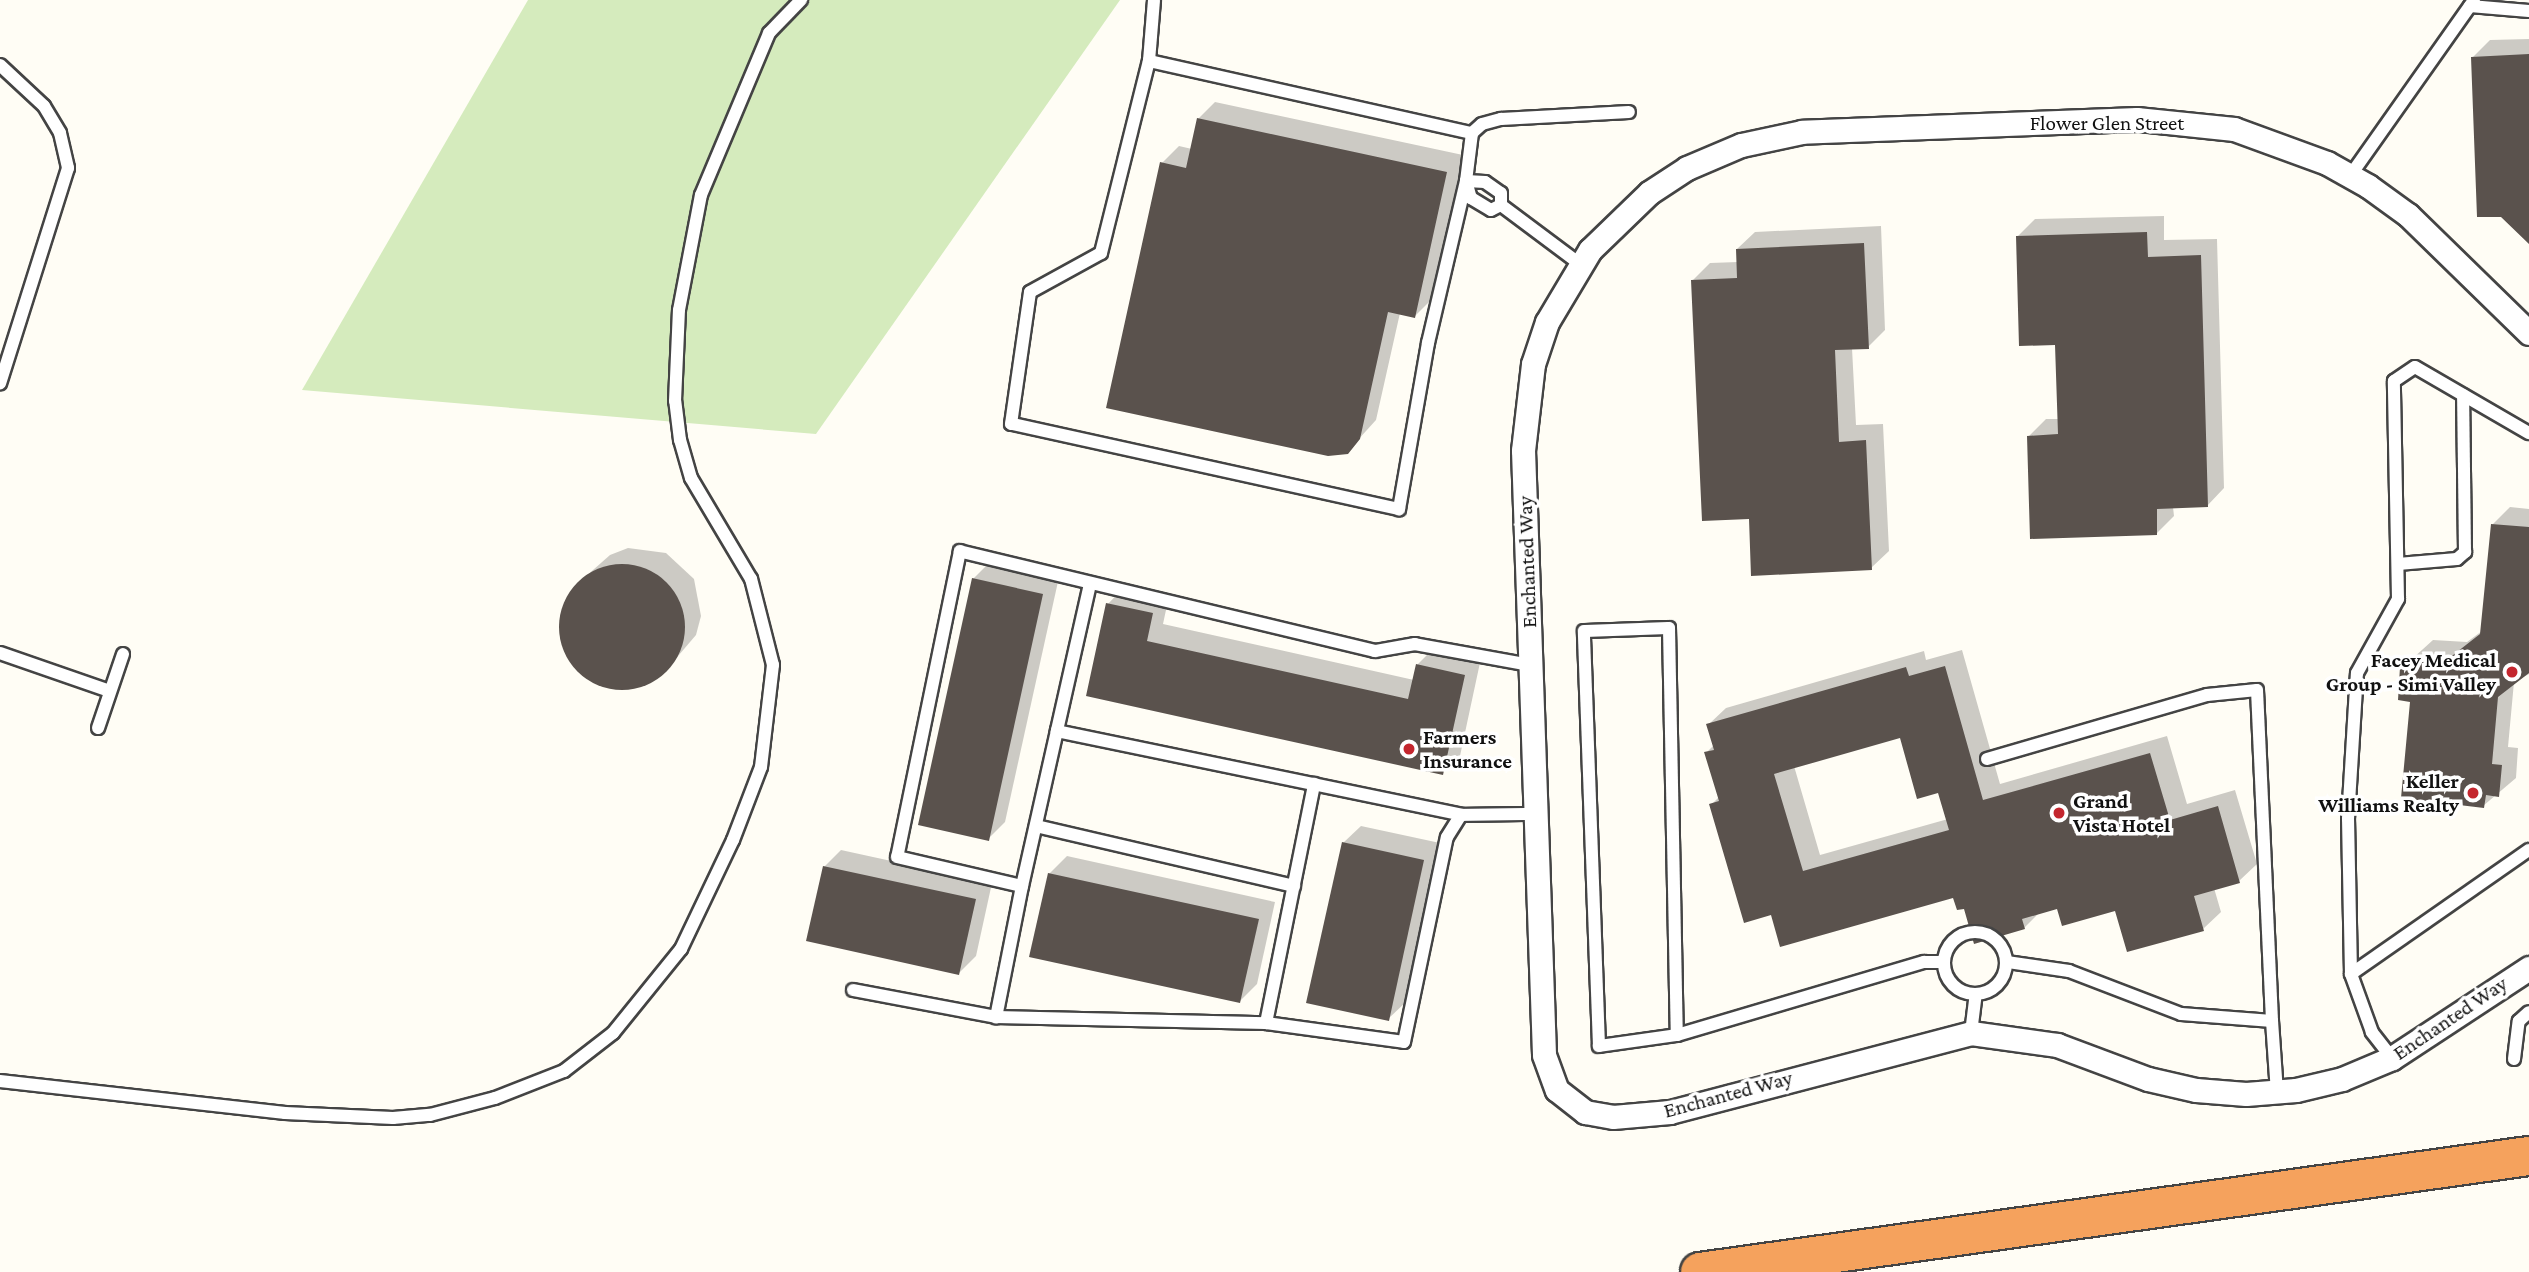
<!DOCTYPE html>
<html>
<head>
<meta charset="utf-8">
<style>
	body { margin:0 }
	#map { position:relative; width:2529px; height:1272px; overflow:hidden; background:#fffdf5; font-family:"Crimson Pro",serif }
	div>[style] { position:absolute }
	[style*='--x'] { left:calc(var(--x)*1px); top:calc(var(--y)*1px); width:calc(var(--w)*1px); rotate:calc(var(--a)*1deg) }
	.green>* { inset:0; background:#d5ebbd }
	.shadow>* { inset:0; background:#0003 }
	.building>* { inset:0; background:#5a524d }
	.round { border-radius:50% }
	.roads { filter:drop-shadow(2px 0 #444) drop-shadow(-2px 0 #444) drop-shadow(0 2px #444) drop-shadow(0 -2px #444) }
	.lane>* { height:12px; margin:-6px; padding:0 6px; transform-origin:6px; border-radius:6px; background:#fff }
	.lane>.ring { margin:-6px; padding:0; box-sizing:content-box; background:none; border:12px solid #fff; border-radius:50% }
	.street>* { height:23px; margin:-11.5px; padding:0 11.5px; transform-origin:11.5px; border-radius:11.5px; background:#fff }
	.highway>* { height:38px; margin:-19px; padding:0 19px; transform-origin:19px; border-radius:19px; background:#f5a25d }
	.dots>* { width:19px; height:19px; translate:-50% -50%; box-sizing:border-box; border:4px solid #fff; border-radius:50% }
	span { translate:-50% -50%; white-space:nowrap; text-align:center; line-height:1.15; -webkit-text-stroke:7px #fff; paint-order:stroke }
	.street-label { font-size:21px; color:#111 }
	.poi-label { font-size:21px; color:#111; font-weight:700 }
	.right { translate:-100% -50%; text-align:right }
	.left { translate:0 -50%; text-align:left }
</style>
</head>
<body>
<div id="map">
	<div class="green">
		<div style="clip-path:polygon(528px 0,1120px 0,816px 434px,302px 390px)"></div>
	</div>
	<div class="shadow">
		<div style="clip-path:polygon(2529px 39px,2529px 236px,2472px 58px,2490px 40px)"></div>
		<div style="clip-path:polygon(1215px 102px,1463px 155px,1432px 299px,1415px 316px,1400px 313px,1376px 420px,1347px 452px,1162px 163px,1179px 146px,1192px 149px,1198px 119px)"></div>
		<div style="clip-path:polygon(2164px 216px,2164px 240px,2217px 239px,2224px 488px,2207px 506px,2173px 507px,2174px 516px,2156px 534px,2029px 436px,2046px 419px,2059px 419px,2057px 343px,2018px 236px,2035px 219px)"></div>
		<div style="clip-path:polygon(1881px 226px,1885px 330px,1868px 347px,1852px 348px,1856px 425px,1883px 424px,1889px 551px,1871px 568px,1750px 517px,1693px 280px,1710px 263px,1738px 262px,1737px 249px,1755px 232px)"></div>
		<div style="clip-path:polygon(2510px 507px,2529px 509px,2529px 674px,2514px 682px,2508px 747px,2518px 748px,2516px 778px,2483px 806px,2412px 700px,2402px 668px,2433px 640px,2467px 642px,2482px 631px,2493px 524px)"></div>
		<div style="clip-path:polygon(628px 548px,666px 553px,694px 579px,701px 616px,696px 635px,667px 669px,650px 682px,629px 688px,608px 687px,588px 679px,572px 664px,563px 645px,560px 624px,565px 603px,576px 585px,610px 555px)"></div>
		<div style="clip-path:polygon(990px 562px,1059px 577px,1005px 822px,988px 839px,973px 579px)"></div>
		<div style="clip-path:polygon(1125px 586px,1169px 596px,1163px 624px,1414px 680px,1418px 664px,1435px 647px,1481px 658px,1460px 756px,1442px 773px,1088px 695px,1108px 604px)"></div>
		<div style="clip-path:polygon(evenodd,1962px 650px,2000px 784px,2167px 736px,2187px 804px,2235px 790px,2257px 864px,2239px 881px,2214px 888px,2221px 912px,2203px 929px,2128px 950px,2116px 909px,2058px 907px,2040px 912px,2024px 928px,1965px 907px,1954px 896px,1772px 913px,1711px 805px,1719px 797px,1706px 753px,1714px 745px,1708px 725px,1726px 708px,1924px 651px,1926px 660px,1962px 650px,1901px 736px,1939px 791px,1948px 819px,1820px 855px,1794px 766px,1901px 736px)"></div>
		<div style="clip-path:polygon(1361px 826px,1440px 843px,1406px 1002px,1388px 1019px,1343px 843px)"></div>
		<div style="clip-path:polygon(841px 850px,992px 883px,976px 956px,959px 973px,824px 867px)"></div>
		<div style="clip-path:polygon(1067px 856px,1275px 902px,1257px 984px,1240px 1001px,1049px 874px)"></div>
	</div>
	<div class="building">
		<div style="clip-path:polygon(2529px 54px,2529px 244px,2501px 217px,2477px 217px,2471px 57px)"></div>
		<div style="clip-path:polygon(1197px 118px,1447px 172px,1415px 318px,1388px 312px,1360px 439px,1348px 454px,1328px 456px,1106px 408px,1160px 162px,1186px 168px)"></div>
		<div style="clip-path:polygon(2147px 232px,2148px 257px,2201px 255px,2208px 507px,2157px 509px,2157px 535px,2030px 539px,2027px 436px,2058px 434px,2055px 345px,2019px 346px,2016px 236px)"></div>
		<div style="clip-path:polygon(1864px 243px,1869px 349px,1835px 350px,1839px 442px,1866px 440px,1872px 570px,1751px 576px,1749px 519px,1702px 521px,1691px 280px,1737px 278px,1736px 249px)"></div>
		<div style="clip-path:polygon(2491px 524px,2529px 527px,2529px 673px,2498px 697px,2492px 764px,2502px 765px,2499px 797px,2486px 795px,2484px 808px,2401px 798px,2410px 702px,2398px 700px,2400px 667px,2414px 669px,2414px 656px,2448px 659px,2480px 634px)"></div>
		<div class="round" style="left:559px;top:564px;width:126px;height:126px"></div>
		<div style="clip-path:polygon(972px 578px,1043px 594px,989px 841px,918px 825px)"></div>
		<div style="clip-path:polygon(1106px 603px,1153px 613px,1147px 641px,1408px 699px,1416px 664px,1465px 675px,1443px 775px,1086px 696px)"></div>
		<div style="clip-path:polygon(evenodd,1945px 666px,1983px 800px,2150px 753px,2170px 820px,2218px 806px,2240px 883px,2194px 896px,2204px 931px,2127px 952px,2115px 911px,2062px 926px,2057px 909px,2022px 919px,2025px 929px,1974px 944px,1964px 909px,1957px 910px,1953px 898px,1780px 947px,1771px 915px,1744px 923px,1709px 804px,1719px 801px,1704px 752px,1714px 750px,1706px 724px,1906px 667px,1909px 676px,1945px 666px,1900px 738px,1917px 799px,1938px 793px,1949px 830px,1803px 871px,1774px 774px,1900px 738px)"></div>
		<div style="clip-path:polygon(1342px 842px,1424px 860px,1389px 1021px,1306px 1003px)"></div>
		<div style="clip-path:polygon(823px 866px,976px 899px,959px 975px,806px 941px)"></div>
		<div style="clip-path:polygon(1048px 873px,1259px 919px,1240px 1003px,1029px 957px)"></div>
	</div>
	<div class="roads">
		<div class="lane">
			<div style="--x:2470;--y:6;--w:59;--a:4.8"></div>
			<div style="--x:1149;--y:61;--w:61;--a:-85.3"></div>
			<div style="--x:0;--y:65;--w:60;--a:43"></div>
			<div style="--x:44;--y:106;--w:31;--a:59"></div>
			<div style="--x:60;--y:133;--w:36;--a:77"></div>
			<div style="--x:68;--y:168;--w:226;--a:107.5"></div>
			<div style="--x:1472;--y:133;--w:13;--a:-42"></div>
			<div style="--x:1482;--y:124;--w:20;--a:-15"></div>
			<div style="--x:1501;--y:119;--w:128;--a:-3.1"></div>
			<div style="--x:2350;--y:176;--w:215;--a:-54.8"></div>
			<div style="--x:1466;--y:181;--w:166;--a:103.2"></div>
			<div style="--x:1428;--y:343;--w:169;--a:99.9"></div>
			<div style="--x:1399;--y:509;--w:397;--a:-167.6"></div>
			<div style="--x:1011;--y:424;--w:133;--a:-81.8"></div>
			<div style="--x:1030;--y:292;--w:81;--a:-28.8"></div>
			<div style="--x:1101;--y:253;--w:198;--a:-76"></div>
			<div style="--x:1149;--y:61;--w:331;--a:12.6"></div>
			<div style="--x:1472;--y:133;--w:48;--a:97.1"></div>
			<div style="--x:1466;--y:181;--w:18;--a:74"></div>
			<div style="--x:1471;--y:198;--w:23;--a:31"></div>
			<div style="--x:1491;--y:210;--w:11;--a:-27"></div>
			<div style="--x:1466;--y:181;--w:19;--a:3"></div>
			<div style="--x:1485;--y:182;--w:19;--a:35"></div>
			<div style="--x:1501;--y:193;--w:12;--a:90"></div>
			<div style="--x:1501;--y:205;--w:99;--a:36.8"></div>
			<div style="--x:2398;--y:564;--w:59;--a:-4.8"></div>
			<div style="--x:2457;--y:559;--w:11;--a:-41"></div>
			<div style="--x:2465;--y:552;--w:157;--a:-90.7"></div>
			<div style="--x:1090;--y:584;--w:151;--a:102.7"></div>
			<div style="--x:1057;--y:731;--w:413;--a:11.7"></div>
			<div style="--x:0;--y:653;--w:116;--a:19.1"></div>
			<div style="--x:1530;--y:665;--w:117;--a:-169.7"></div>
			<div style="--x:1415;--y:644;--w:41;--a:170.1"></div>
			<div style="--x:1375;--y:651;--w:427;--a:-166.5"></div>
			<div style="--x:960;--y:551;--w:312;--a:101.6"></div>
			<div style="--x:897;--y:857;--w:128;--a:13.1"></div>
			<div style="--x:1022;--y:886;--w:134;--a:101.2"></div>
			<div style="--x:996;--y:1017;--w:270;--a:1.3"></div>
			<div style="--x:1266;--y:1023;--w:139;--a:7.8"></div>
			<div style="--x:1404;--y:1042;--w:209;--a:-78.2"></div>
			<div style="--x:1447;--y:837;--w:26;--a:-58"></div>
			<div style="--x:1461;--y:815;--w:75;--a:-0.8"></div>
			<div style="--x:98;--y:728;--w:78;--a:-71.3"></div>
			<div style="--x:1987;--y:759;--w:229;--a:-16.2"></div>
			<div style="--x:2207;--y:695;--w:50;--a:-5.7"></div>
			<div style="--x:2257;--y:690;--w:331;--a:87.4"></div>
			<div style="--x:2272;--y:1021;--w:91;--a:-175.6"></div>
			<div style="--x:2181;--y:1014;--w:120;--a:-159"></div>
			<div style="--x:2069;--y:971;--w:63;--a:-171.7"></div>
			<div style="--x:1036;--y:826;--w:265;--a:13.1"></div>
			<div style="--x:1022;--y:886;--w:159;--a:-77.3"></div>
			<div class="ring" style="left:1944px;top:932px;width:50px;height:50px"></div>
			<div style="--x:2351;--y:974;--w:217;--a:-34.9"></div>
			<div style="--x:853;--y:990;--w:146;--a:10.7"></div>
			<div style="--x:2272;--y:1021;--w:71;--a:86"></div>
			<div style="--x:1266;--y:1023;--w:244;--a:-78.6"></div>
			<div style="--x:1971;--y:1033;--w:39;--a:-83"></div>
			<div style="--x:1677;--y:1035;--w:79;--a:172"></div>
			<div style="--x:1599;--y:1046;--w:415;--a:-92.1"></div>
			<div style="--x:1584;--y:631;--w:85;--a:-2"></div>
			<div style="--x:1669;--y:628;--w:407;--a:88.9"></div>
			<div style="--x:1677;--y:1035;--w:258;--a:-16.5"></div>
			<div style="--x:1924;--y:962;--w:20;--a:0"></div>
			<div style="--x:2392;--y:1058;--w:33;--a:-128"></div>
			<div style="--x:2372;--y:1032;--w:62;--a:-109.9"></div>
			<div style="--x:2351;--y:974;--w:155;--a:-91.1"></div>
			<div style="--x:2348;--y:819;--w:146;--a:-86.5"></div>
			<div style="--x:2357;--y:673;--w:85;--a:-61"></div>
			<div style="--x:2398;--y:599;--w:218;--a:-91.1"></div>
			<div style="--x:2394;--y:381;--w:25;--a:-34"></div>
			<div style="--x:2415;--y:367;--w:132;--a:30.1"></div>
			<div style="--x:2514;--y:1059;--w:38;--a:-83"></div>
			<div style="--x:2519;--y:1021;--w:13;--a:-42"></div>
			<div style="--x:0;--y:1081;--w:287;--a:6.4"></div>
			<div style="--x:285;--y:1113;--w:108;--a:2.7"></div>
			<div style="--x:393;--y:1118;--w:37;--a:-5"></div>
			<div style="--x:430;--y:1115;--w:67;--a:-14.7"></div>
			<div style="--x:495;--y:1098;--w:74;--a:-21.4"></div>
			<div style="--x:564;--y:1071;--w:62;--a:-37.8"></div>
			<div style="--x:613;--y:1033;--w:108;--a:-51"></div>
			<div style="--x:681;--y:949;--w:121;--a:-64.5"></div>
			<div style="--x:733;--y:840;--w:78;--a:-69"></div>
			<div style="--x:761;--y:767;--w:103;--a:-83.3"></div>
			<div style="--x:773;--y:665;--w:89;--a:-104.3"></div>
			<div style="--x:751;--y:579;--w:117;--a:-120.7"></div>
			<div style="--x:691;--y:478;--w:40;--a:-106"></div>
			<div style="--x:680;--y:440;--w:39;--a:-97"></div>
			<div style="--x:675;--y:401;--w:91;--a:-87.5"></div>
			<div style="--x:679;--y:310;--w:117;--a:-79.2"></div>
			<div style="--x:701;--y:195;--w:176;--a:-67.2"></div>
			<div style="--x:769;--y:33;--w:46;--a:-45.9"></div>
		</div>
		<div class="street">
			<div style="--x:2529;--y:333;--w:169;--a:-135.7"></div>
			<div style="--x:2408;--y:215;--w:49;--a:-144.1"></div>
			<div style="--x:2368;--y:186;--w:47;--a:-150.7"></div>
			<div style="--x:2327;--y:163;--w:99;--a:-159.9"></div>
			<div style="--x:2234;--y:129;--w:98;--a:-174.1"></div>
			<div style="--x:2137;--y:119;--w:335;--a:177.8"></div>
			<div style="--x:1802;--y:132;--w:62;--a:168"></div>
			<div style="--x:1741;--y:145;--w:59;--a:156.9"></div>
			<div style="--x:1687;--y:168;--w:45;--a:146.7"></div>
			<div style="--x:1649;--y:193;--w:82;--a:136"></div>
			<div style="--x:1590;--y:250;--w:84;--a:120.8"></div>
			<div style="--x:1547;--y:322;--w:44;--a:108.4"></div>
			<div style="--x:1533;--y:364;--w:87;--a:96.6"></div>
			<div style="--x:1523;--y:450;--w:605;--a:88.01"></div>
			<div style="--x:1544;--y:1055;--w:37;--a:70"></div>
			<div style="--x:1557;--y:1090;--w:36;--a:38"></div>
			<div style="--x:1585;--y:1112;--w:28;--a:10"></div>
			<div style="--x:1613;--y:1117;--w:57;--a:-5"></div>
			<div style="--x:1670;--y:1112;--w:311;--a:-14.7"></div>
			<div style="--x:1971;--y:1033;--w:87;--a:7.9"></div>
			<div style="--x:2057;--y:1045;--w:97;--a:20.5"></div>
			<div style="--x:2148;--y:1079;--w:49;--a:12.9"></div>
			<div style="--x:2196;--y:1090;--w:50;--a:4.6"></div>
			<div style="--x:2246;--y:1094;--w:50;--a:-4.6"></div>
			<div style="--x:2296;--y:1090;--w:47;--a:-13.4"></div>
			<div style="--x:2342;--y:1079;--w:54;--a:-22.8"></div>
			<div style="--x:2392;--y:1058;--w:164;--a:-33.3"></div>
		</div>
		<div class="highway">
			<div style="--x:1700;--y:1272;--w:837;--a:-7.97"></div>
		</div>
	</div>
	<div class="dots">
		<div style="left:2512px;top:672px;background:#c4262e"></div>
		<div style="left:1409px;top:749px;background:#c4262e"></div>
		<div style="left:2473px;top:793px;background:#c4262e"></div>
		<div style="left:2059px;top:813px;background:#c4262e"></div>
	</div>
	<div class="street-label">
		<span style="left:2107px;top:123px">Flower Glen Street</span>
		<span style="left:1527px;top:562px;rotate:-92deg">Enchanted Way</span>
		<span style="left:2450px;top:1018px;rotate:-34deg">Enchanted Way</span>
		<span style="left:1728px;top:1094px;rotate:-15deg">Enchanted Way</span>
	</div>
	<div class="poi-label">
		<span class="right" style="left:2496px;top:672px">Facey Medical<br>Group - Simi Valley</span>
		<span class="left" style="left:1423px;top:749px">Farmers<br>Insurance</span>
		<span class="right" style="left:2459px;top:793px">Keller<br>Williams Realty</span>
		<span class="left" style="left:2073px;top:813px">Grand<br>Vista Hotel</span>
	</div>
</div>
</body>
</html>
